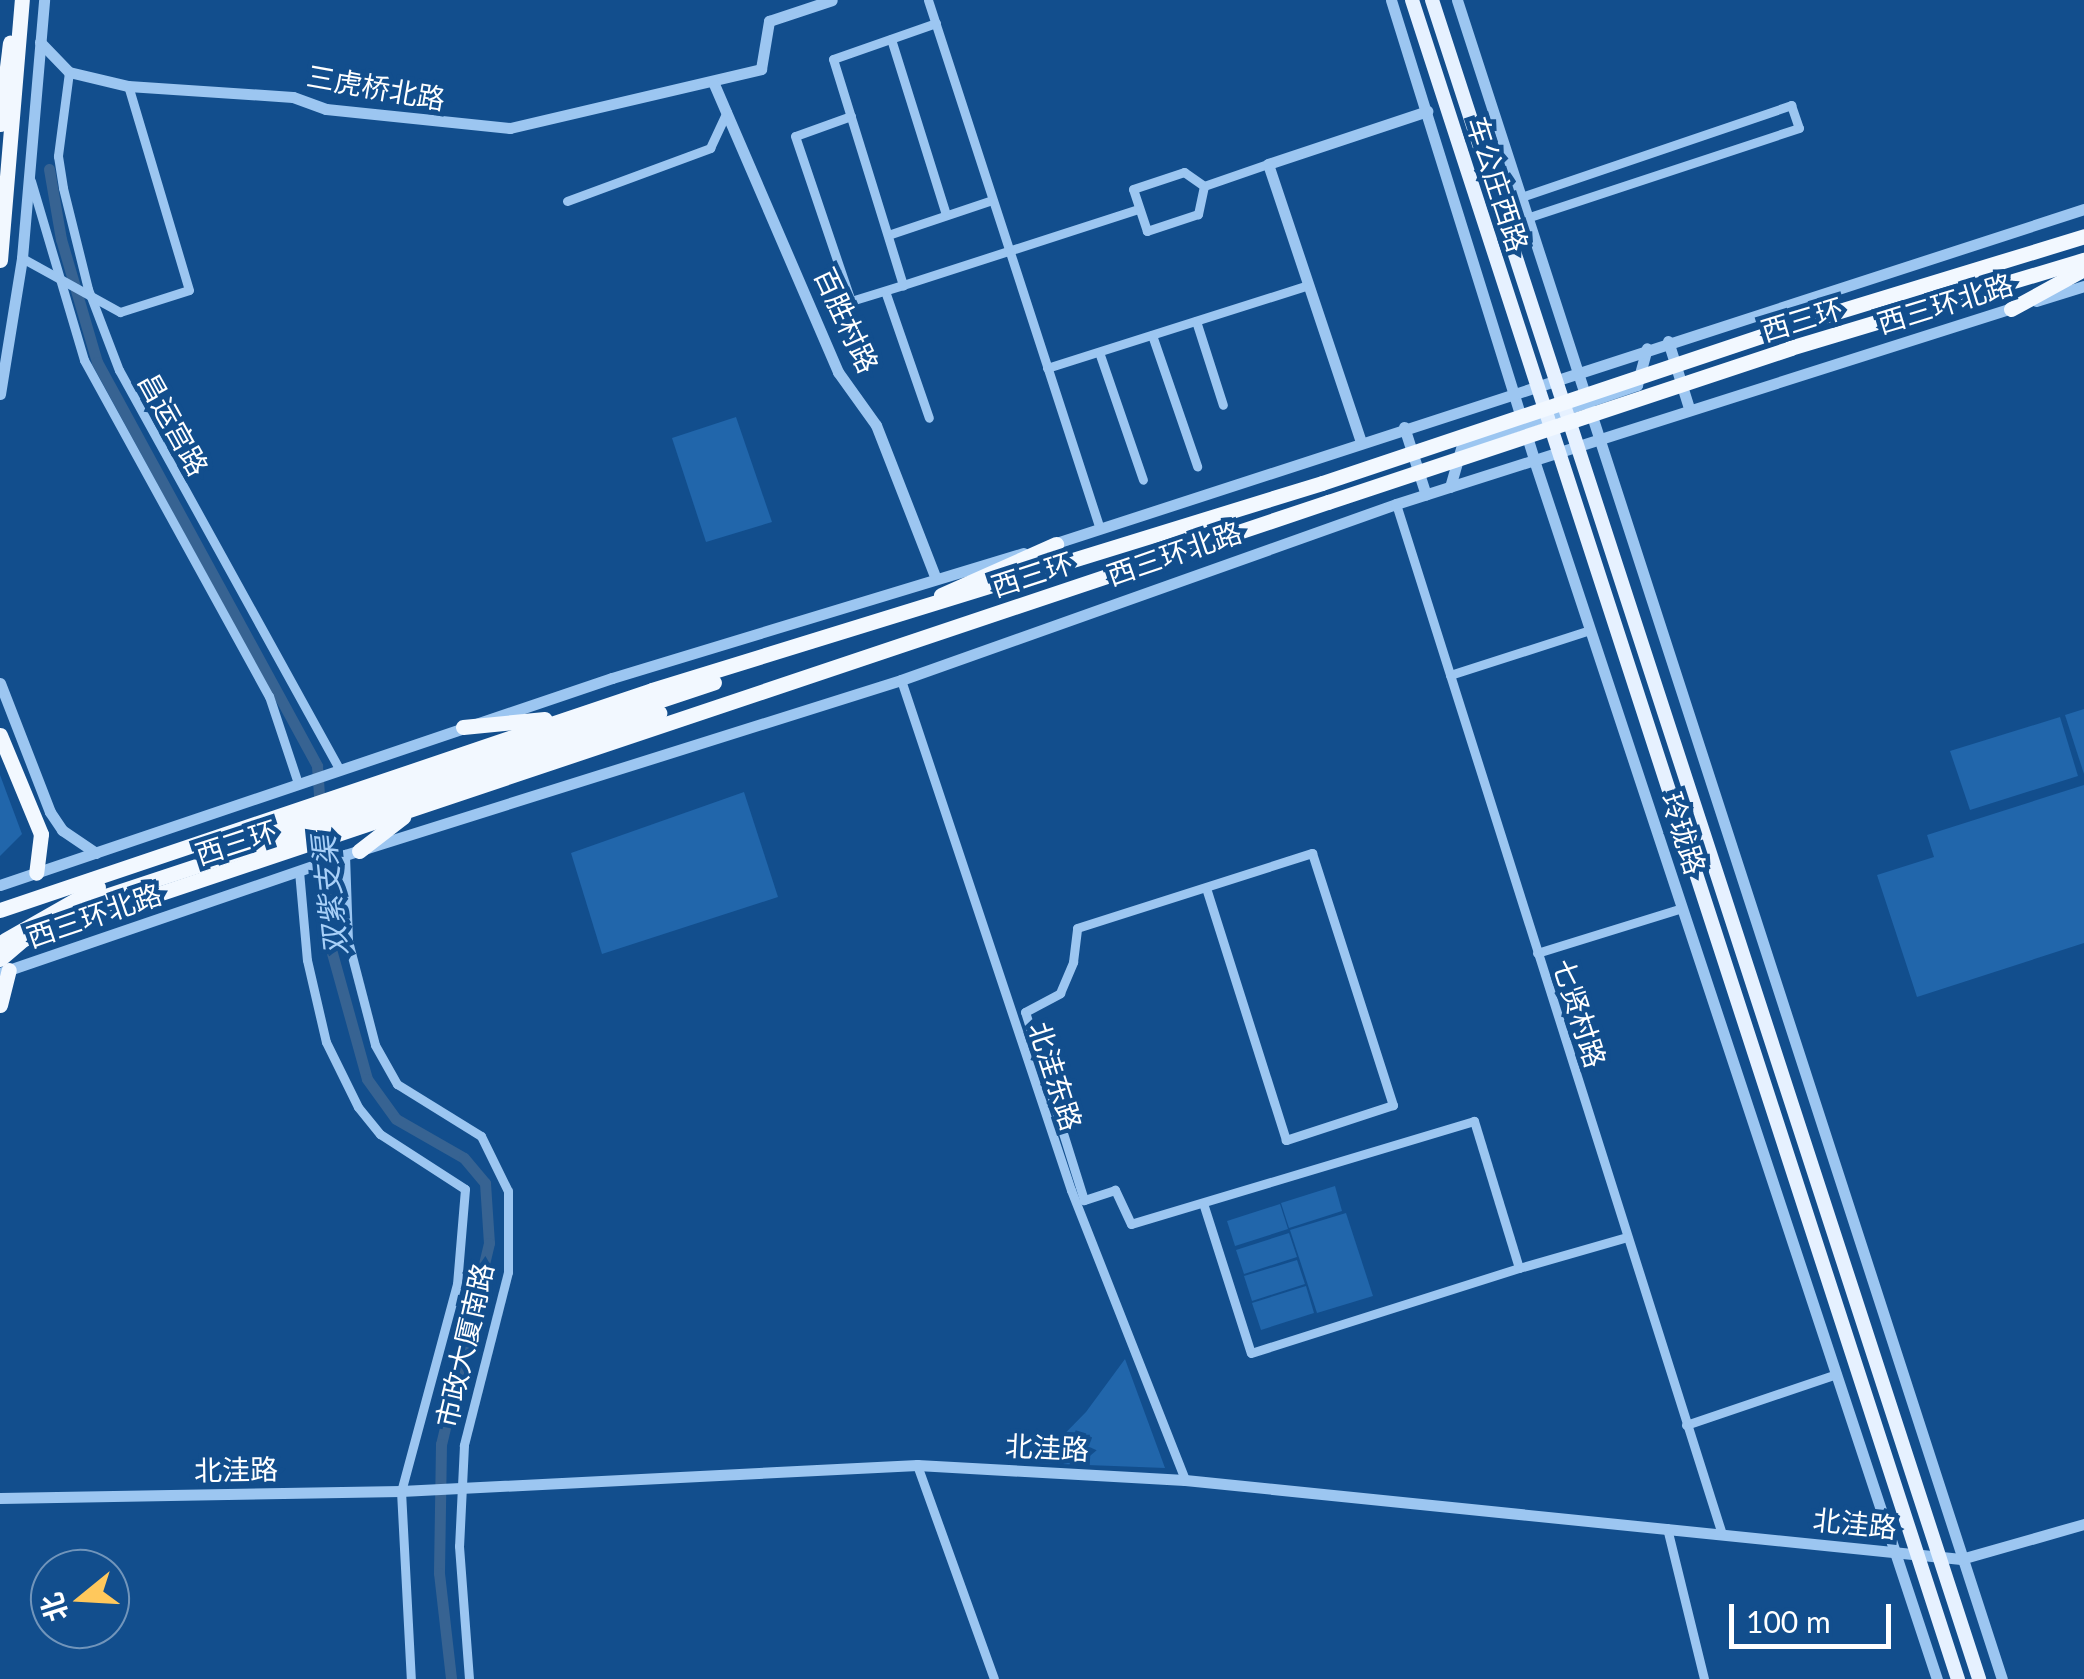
<!DOCTYPE html>
<html>
<head>
<meta charset="utf-8">
<style>
	body { margin:0 }
	#map { position:relative; width:2084px; height:1679px; overflow:hidden; background:#124e8d; font-family:Lato,"Noto Sans SC",sans-serif }
	div>[style] { position:absolute }
	[style*='--x'] { left:calc(var(--x)*1px); top:calc(var(--y)*1px); width:calc(var(--w)*1px); rotate:calc(var(--a)*1deg) }
	.green>* { inset:0; background:#2166ab }
	.canal>* { height:11px; margin:-5.5px; padding:0 5.5px; transform-origin:5.5px; border-radius:5.5px; background:#376392 }
	.minor>* { height:9px; margin:-4.5px; padding:0 4.5px; transform-origin:4.5px; border-radius:4.5px; background:#9cc6f1 }
	.tertiary>* { height:11px; margin:-5.5px; padding:0 5.5px; transform-origin:5.5px; border-radius:5.5px; background:#9cc6f1 }
	.primary>* { height:14px; margin:-7px; padding:0 7px; transform-origin:7px; border-radius:7px; background:#e6f1ff }
	.trunk>* { height:15px; margin:-7.5px; padding:0 7.5px; transform-origin:7.5px; border-radius:7.5px; background:#f2f8ff }
	.trunk-bridge>* { height:15px; margin:-7.5px; padding:0 7.5px; transform-origin:7.5px; border-radius:7.5px; background:#f2f8ff }
	span { translate:-50% -50%; white-space:nowrap; text-align:center; line-height:1.15; -webkit-text-stroke:9px #124e8d; paint-order:stroke }
	.street-label { font-size:28px; color:#fff }
	.water-label { font-size:30px; color:#a8d0f8; font-style:italic }
	.north { position:absolute; left:30px; top:1549px; width:100px; height:100px; box-sizing:border-box; background:#124e8d; border:2px solid #7195bb; border-radius:50%; rotate:252deg; font-size:28px; font-weight:700; line-height:40px; text-align:center; color:#fff }
	.north::after { content:''; display:block; margin:auto; width:35px; height:45px; background:#ffc85c; clip-path:polygon(50% 0,100% 100%,50% 72%,0 100%) }
	.scale { position:absolute; left:1729px; top:1604px; width:162px; height:45px; box-sizing:border-box; border:5px solid #fff; border-top:0; padding-left:12px; font-size:30px; line-height:35px; white-space:nowrap; color:#fff; -webkit-text-stroke:8px #124e8d; paint-order:stroke }
</style>
</head>
<body>
<div id="map">
	<div class="green">
		<div style="clip-path:polygon(736px 417px,772px 522px,706px 542px,672px 438px)"></div>
		<div style="clip-path:polygon(2084px 709px,2084px 774px,2065px 715px)"></div>
		<div style="clip-path:polygon(2060px 717px,2078px 776px,1970px 810px,1950px 751px)"></div>
		<div style="clip-path:polygon(0 775px,22px 834px,0 856px)"></div>
		<div style="clip-path:polygon(2084px 785px,2084px 943px,1917px 997px,1877px 875px,1934px 857px,1927px 835px)"></div>
		<div style="clip-path:polygon(744px 792px,778px 897px,602px 954px,571px 853px)"></div>
		<div style="clip-path:polygon(1335px 1186px,1342px 1211px,1289px 1228px,1281px 1203px)"></div>
		<div style="clip-path:polygon(1280px 1204px,1288px 1229px,1235px 1246px,1227px 1221px)"></div>
		<div style="clip-path:polygon(1346px 1213px,1373px 1296px,1317px 1313px,1290px 1230px)"></div>
		<div style="clip-path:polygon(1289px 1233px,1297px 1257px,1244px 1274px,1236px 1250px)"></div>
		<div style="clip-path:polygon(1297px 1260px,1305px 1284px,1252px 1301px,1244px 1276px)"></div>
		<div style="clip-path:polygon(1306px 1286px,1314px 1313px,1261px 1330px,1252px 1303px)"></div>
		<div style="clip-path:polygon(1125px 1359px,1165px 1468px,1036px 1463px,1086px 1412px)"></div>
	</div>
	<div class="canal">
		<div style="--x:49;--y:169;--w:71;--a:80.3"></div>
		<div style="--x:61;--y:239;--w:128;--a:73.7"></div>
		<div style="--x:97;--y:362;--w:460;--a:61.4"></div>
		<div style="--x:317;--y:766;--w:43;--a:86"></div>
		<div style="--x:322;--y:832;--w:110;--a:86.4"></div>
		<div style="--x:329;--y:942;--w:142;--a:74.5"></div>
		<div style="--x:367;--y:1079;--w:49;--a:54.1"></div>
		<div style="--x:396;--y:1119;--w:78;--a:29.8"></div>
		<div style="--x:464;--y:1158;--w:33;--a:50"></div>
		<div style="--x:485;--y:1183;--w:60;--a:86.2"></div>
		<div style="--x:489;--y:1243;--w:207;--a:103.4"></div>
		<div style="--x:441;--y:1444;--w:129;--a:90.9"></div>
		<div style="--x:439;--y:1573;--w:107;--a:83.5"></div>
	</div>
	<div class="minor">
		<div style="--x:928;--y:0;--w:556;--a:71.99"></div>
		<div style="--x:936;--y:23;--w:109;--a:160.7"></div>
		<div style="--x:833;--y:59;--w:237;--a:72.8"></div>
		<div style="--x:903;--y:285;--w:248;--a:-17.9"></div>
		<div style="--x:891;--y:39;--w:184;--a:72.6"></div>
		<div style="--x:69;--y:72;--w:85;--a:97.5"></div>
		<div style="--x:58;--y:156;--w:32;--a:81"></div>
		<div style="--x:63;--y:188;--w:104;--a:76.1"></div>
		<div style="--x:88;--y:289;--w:87;--a:69.1"></div>
		<div style="--x:119;--y:370;--w:455;--a:61.1"></div>
		<div style="--x:851;--y:116;--w:59;--a:160.3"></div>
		<div style="--x:795;--y:136;--w:174;--a:71.3"></div>
		<div style="--x:851;--y:301;--w:54;--a:-17.1"></div>
		<div style="--x:1184;--y:172;--w:24;--a:35"></div>
		<div style="--x:1204;--y:186;--w:29;--a:102"></div>
		<div style="--x:1198;--y:214;--w:54;--a:161.6"></div>
		<div style="--x:1147;--y:231;--w:44;--a:-108.4"></div>
		<div style="--x:1133;--y:189;--w:54;--a:-18.4"></div>
		<div style="--x:31;--y:181;--w:187;--a:73.5"></div>
		<div style="--x:84;--y:360;--w:384;--a:61.2"></div>
		<div style="--x:269;--y:696;--w:92;--a:71.6"></div>
		<div style="--x:1204;--y:186;--w:68;--a:-19"></div>
		<div style="--x:567;--y:201;--w:153;--a:-20.3"></div>
		<div style="--x:710;--y:148;--w:40;--a:-65"></div>
		<div style="--x:1498;--y:205;--w:310;--a:-18.8"></div>
		<div style="--x:1791;--y:105;--w:24;--a:71"></div>
		<div style="--x:1799;--y:128;--w:310;--a:161.7"></div>
		<div style="--x:888;--y:235;--w:110;--a:-18.6"></div>
		<div style="--x:22;--y:258;--w:112;--a:28.9"></div>
		<div style="--x:120;--y:312;--w:72;--a:-17.7"></div>
		<div style="--x:189;--y:290;--w:213;--a:-106.6"></div>
		<div style="--x:885;--y:291;--w:134;--a:70.9"></div>
		<div style="--x:1196;--y:321;--w:88;--a:72.2"></div>
		<div style="--x:1152;--y:335;--w:139;--a:71"></div>
		<div style="--x:1099;--y:352;--w:135;--a:71"></div>
		<div style="--x:1047;--y:368;--w:274;--a:-17.6"></div>
		<div style="--x:1396;--y:504;--w:1080;--a:72.44"></div>
		<div style="--x:1450;--y:675;--w:147;--a:-17.8"></div>
		<div style="--x:901;--y:680;--w:538;--a:71.57"></div>
		<div style="--x:1071;--y:1190;--w:312;--a:68.5"></div>
		<div style="--x:345;--y:855;--w:86;--a:88"></div>
		<div style="--x:348;--y:941;--w:107;--a:75.4"></div>
		<div style="--x:375;--y:1045;--w:45;--a:60.6"></div>
		<div style="--x:397;--y:1084;--w:99;--a:31.8"></div>
		<div style="--x:481;--y:1136;--w:61;--a:63.9"></div>
		<div style="--x:508;--y:1191;--w:81;--a:90"></div>
		<div style="--x:508;--y:1272;--w:179;--a:104.3"></div>
		<div style="--x:464;--y:1445;--w:101;--a:92.8"></div>
		<div style="--x:459;--y:1546;--w:133;--a:85.7"></div>
		<div style="--x:299;--y:871;--w:89;--a:84.9"></div>
		<div style="--x:307;--y:960;--w:84;--a:77"></div>
		<div style="--x:326;--y:1042;--w:72;--a:63.8"></div>
		<div style="--x:358;--y:1107;--w:35;--a:51"></div>
		<div style="--x:380;--y:1134;--w:101;--a:32.9"></div>
		<div style="--x:465;--y:1189;--w:95;--a:94.8"></div>
		<div style="--x:457;--y:1284;--w:214;--a:105.1"></div>
		<div style="--x:401;--y:1491;--w:188;--a:87"></div>
		<div style="--x:1537;--y:953;--w:152;--a:-17.2"></div>
		<div style="--x:1203;--y:1203;--w:157;--a:72.3"></div>
		<div style="--x:1251;--y:1353;--w:281;--a:-17.6"></div>
		<div style="--x:1519;--y:1268;--w:154;--a:-107"></div>
		<div style="--x:1474;--y:1121;--w:358;--a:163.3"></div>
		<div style="--x:1131;--y:1224;--w:38;--a:-115"></div>
		<div style="--x:1115;--y:1190;--w:33;--a:162"></div>
		<div style="--x:1084;--y:1200;--w:197;--a:-107.4"></div>
		<div style="--x:1025;--y:1012;--w:40;--a:-28"></div>
		<div style="--x:1060;--y:993;--w:34;--a:-67"></div>
		<div style="--x:1073;--y:962;--w:34;--a:-83"></div>
		<div style="--x:1077;--y:928;--w:247;--a:-17.7"></div>
		<div style="--x:1312;--y:853;--w:265;--a:72.2"></div>
		<div style="--x:1393;--y:1105;--w:113;--a:161.9"></div>
		<div style="--x:1286;--y:1140;--w:264;--a:-107.6"></div>
		<div style="--x:1519;--y:1268;--w:112;--a:-16"></div>
		<div style="--x:1686;--y:1425;--w:159;--a:-18.7"></div>
		<div style="--x:917;--y:1465;--w:227;--a:70.2"></div>
		<div style="--x:1667;--y:1528;--w:155;--a:76.2"></div>
	</div>
	<div class="tertiary">
		<div style="--x:1391;--y:0;--w:482;--a:72.7"></div>
		<div style="--x:1534;--y:460;--w:1284;--a:71.71"></div>
		<div style="--x:1457;--y:0;--w:1765;--a:72.02"></div>
		<div style="--x:40;--y:42;--w:42;--a:46"></div>
		<div style="--x:69;--y:72;--w:61;--a:13.3"></div>
		<div style="--x:128;--y:86;--w:165;--a:3.8"></div>
		<div style="--x:293;--y:97;--w:35;--a:20"></div>
		<div style="--x:326;--y:109;--w:185;--a:5.9"></div>
		<div style="--x:510;--y:128;--w:258;--a:-13.2"></div>
		<div style="--x:761;--y:69;--w:49;--a:-80.5"></div>
		<div style="--x:769;--y:21;--w:66;--a:-18.4"></div>
		<div style="--x:714;--y:84;--w:314;--a:66.7"></div>
		<div style="--x:838;--y:372;--w:65;--a:54.4"></div>
		<div style="--x:876;--y:425;--w:162;--a:68.7"></div>
		<div style="--x:2036;--y:301;--w:50;--a:-17.4"></div>
		<div style="--x:1668;--y:341;--w:70;--a:72.6"></div>
		<div style="--x:0;--y:394;--w:138;--a:-80.8"></div>
		<div style="--x:22;--y:258;--w:259;--a:-85.1"></div>
		<div style="--x:1404;--y:427;--w:71;--a:72.1"></div>
		<div style="--x:1361;--y:442;--w:293;--a:-108.5"></div>
		<div style="--x:1268;--y:164;--w:168;--a:-18.4"></div>
		<div style="--x:1450;--y:487;--w:44;--a:-74.1"></div>
		<div style="--x:1462;--y:445;--w:185;--a:-18.9"></div>
		<div style="--x:1637;--y:385;--w:38;--a:-75"></div>
		<div style="--x:1050;--y:545;--w:1087;--a:-18"></div>
		<div style="--x:0;--y:683;--w:138;--a:68.8"></div>
		<div style="--x:50;--y:812;--w:22;--a:56"></div>
		<div style="--x:62;--y:830;--w:41;--a:34.1"></div>
		<div style="--x:0;--y:885;--w:646;--a:-18.69"></div>
		<div style="--x:612;--y:678;--w:430;--a:-16.9"></div>
		<div style="--x:0;--y:973;--w:365;--a:-18.9"></div>
		<div style="--x:345;--y:855;--w:583;--a:-17.47"></div>
		<div style="--x:901;--y:680;--w:525;--a:-19.57"></div>
		<div style="--x:1396;--y:504;--w:653;--a:-17.66"></div>
		<div style="--x:0;--y:1498;--w:401;--a:-1"></div>
		<div style="--x:401;--y:1491;--w:517;--a:-2.88"></div>
		<div style="--x:917;--y:1465;--w:268;--a:3.2"></div>
		<div style="--x:1185;--y:1480;--w:780;--a:5.81"></div>
		<div style="--x:1961;--y:1559;--w:128;--a:-15.9"></div>
	</div>
	<div class="primary">
		<div style="--x:1412;--y:0;--w:1766;--a:71.99"></div>
		<div style="--x:1432;--y:0;--w:1766;--a:71.95"></div>
	</div>
	<div class="trunk">
		<div style="--x:0;--y:124;--w:82;--a:-83"></div>
		<div style="--x:0;--y:260;--w:261;--a:-85.2"></div>
		<div style="--x:2011;--y:309;--w:83;--a:-28.7"></div>
		<div style="--x:1784;--y:328;--w:314;--a:-17"></div>
		<div style="--x:1790;--y:348;--w:307;--a:-16.7"></div>
		<div style="--x:941;--y:595;--w:126;--a:-23.9"></div>
		<div style="--x:463;--y:727;--w:82;--a:-5.6"></div>
		<div style="--x:0;--y:735;--w:107;--a:67.5"></div>
		<div style="--x:41;--y:834;--w:39;--a:97"></div>
		<div style="--x:267;--y:831;--w:471;--a:-18.4"></div>
		<div style="--x:359;--y:851;--w:56;--a:-37.7"></div>
		<div style="--x:0;--y:910;--w:688;--a:-18.65"></div>
		<div style="--x:652;--y:690;--w:701;--a:-17.17"></div>
		<div style="--x:5;--y:940;--w:107;--a:-29.7"></div>
		<div style="--x:0;--y:947;--w:1401;--a:-18.53"></div>
		<div style="--x:0;--y:1005;--w:36;--a:-76"></div>
	</div>
	<div class="trunk-bridge">
		<div style="--x:1322;--y:483;--w:487;--a:-18.5"></div>
		<div style="--x:1328;--y:502;--w:487;--a:-18.4"></div>
		<div style="--x:0;--y:959;--w:45;--a:-40.5"></div>
		<div style="--x:34;--y:930;--w:57;--a:-28.4"></div>
		<div style="--x:84;--y:903;--w:606;--a:-18.29"></div>
	</div>
	<div class="street-label">
		<span style="left:376px;top:87px;rotate:10deg">三虎桥北路</span>
		<span style="left:1498px;top:184px;rotate:72deg">车公庄西路</span>
		<span style="left:1945px;top:303px;rotate:-17deg">西三环北路</span>
		<span style="left:1802px;top:319px;rotate:-17deg">西三环</span>
		<span style="left:847px;top:320px;rotate:65deg">百胜村路</span>
		<span style="left:174px;top:424px;rotate:61deg">昌运宫路</span>
		<span style="left:1174px;top:553px;rotate:-19deg">西三环北路</span>
		<span style="left:1032px;top:574px;rotate:-18deg">西三环</span>
		<span style="left:1684px;top:833px;rotate:72deg">玲珑路</span>
		<span style="left:236px;top:842px;rotate:-18deg">西三环</span>
		<span style="left:94px;top:915px;rotate:-19deg">西三环北路</span>
		<span style="left:1580px;top:1013px;rotate:72deg">七贤村路</span>
		<span style="left:1056px;top:1076px;rotate:72deg">北洼东路</span>
		<span style="left:464px;top:1345px;rotate:-77deg">市政大厦南路</span>
		<span style="left:1047px;top:1447px;rotate:3deg">北洼路</span>
		<span style="left:236px;top:1469px;rotate:-1deg">北洼路</span>
		<span style="left:1855px;top:1523px;rotate:6deg">北洼路</span>
	</div>
	<div class="water-label">
		<span style="left:329px;top:896px;rotate:-96deg">双紫支渠</span>
	</div>
	<div class="north">北</div>
	<div class="scale">100 m</div>
</div>
</body>
</html>
